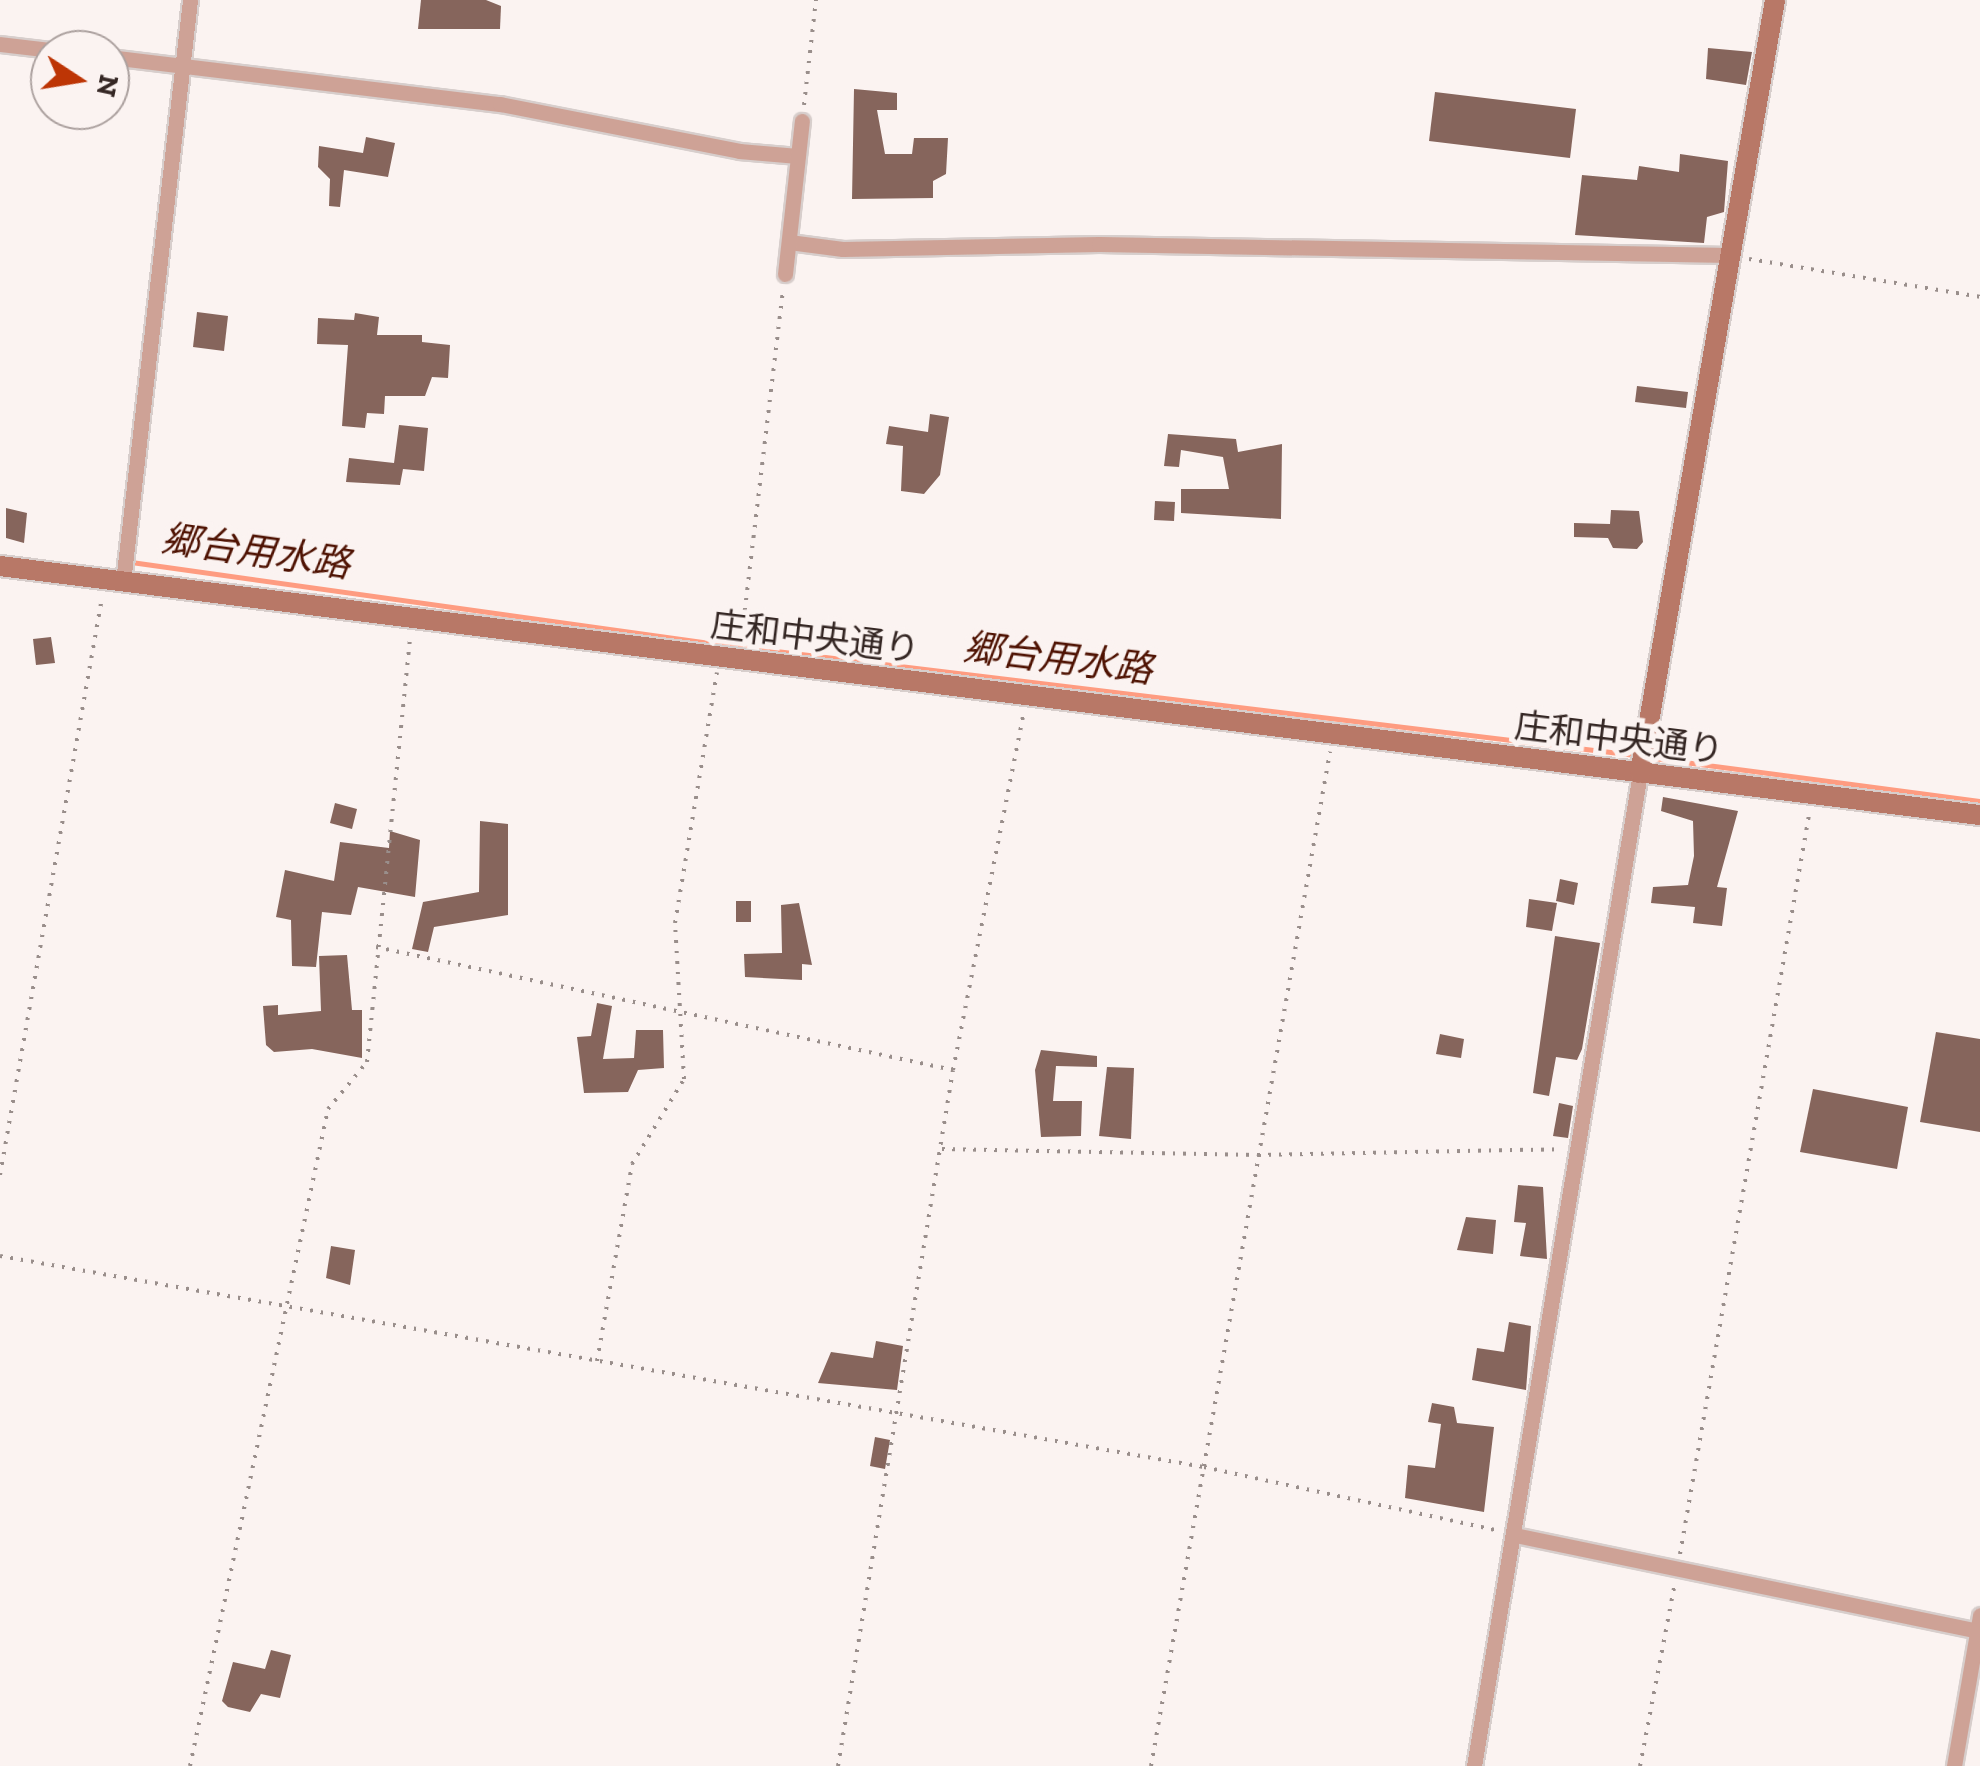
<!DOCTYPE html>
<html>
<head>
<meta charset="utf-8">
<style>
	body { margin:0 }
	#map { position:relative; width:1980px; height:1766px; overflow:hidden; background:#fbf3f1; font-family:"Zilla Slab","Noto Sans JP",serif }
	div>[style] { position:absolute }
	[style*='--x'] { left:calc(var(--x)*1px); top:calc(var(--y)*1px); width:calc(var(--w)*1px); rotate:calc(var(--a)*1deg) }
	.stream>* { height:5px; margin:-2.5px; padding:0 2.5px; transform-origin:2.5px; border-radius:2.5px; background:#fe9c81 }
	.building>* { inset:0; background:#86655c }
	.path>* { height:4px; margin-top:-2px; transform-origin:0; background:repeating-linear-gradient(90deg,#998e8b 0 2.5px,transparent 0 10.5px) }
	.roads { filter:drop-shadow(2px 0 #d7cecc) drop-shadow(-2px 0 #d7cecc) drop-shadow(0 2px #d7cecc) drop-shadow(0 -2px #d7cecc) }
	.street>* { height:15px; margin:-7.5px; padding:0 7.5px; transform-origin:7.5px; border-radius:7.5px; background:#cea296 }
	.secondary>* { height:20px; margin:-10px; padding:0 10px; transform-origin:10px; border-radius:10px; background:#b87867 }
	span { translate:-50% -50%; white-space:nowrap; text-align:center; line-height:1.15; -webkit-text-stroke:10px #fbf3f1; paint-order:stroke }
	.street-label { font-size:35px; color:#352724 }
	.water-label { font-size:38px; color:#4f1303; font-style:italic }
	.north { position:absolute; left:30px; top:30px; width:100px; height:100px; box-sizing:border-box; background:#fbf3f1; border:2px solid #aca19f; border-radius:50%; rotate:102deg; font-size:28px; font-weight:700; line-height:40px; text-align:center; color:#352724 }
	.north::after { content:''; display:block; margin:auto; width:35px; height:45px; background:#bd3505; clip-path:polygon(50% 0,100% 100%,50% 72%,0 100%) }
</style>
</head>
<body>
<div id="map">
	<div class="stream">
		<div style="--x:131;--y:562;--w:584;--a:7.98"></div>
		<div style="--x:709;--y:643;--w:933;--a:6.9"></div>
		<div style="--x:1646;--y:757;--w:337;--a:7.5"></div>
	</div>
	<div class="building">
		<div style="clip-path:polygon(421px 0,486px 0,501px 6px,500px 29px,418px 29px)"></div>
		<div style="clip-path:polygon(1708px 48px,1752px 52px,1746px 85px,1706px 79px)"></div>
		<div style="clip-path:polygon(854px 89px,897px 93px,897px 110px,877px 110px,885px 154px,912px 154px,914px 138px,948px 138px,946px 174px,933px 181px,933px 198px,852px 199px)"></div>
		<div style="clip-path:polygon(1435px 92px,1576px 109px,1570px 158px,1429px 141px)"></div>
		<div style="clip-path:polygon(366px 137px,395px 143px,388px 177px,344px 170px,340px 207px,329px 206px,330px 179px,318px 167px,319px 146px,363px 153px)"></div>
		<div style="clip-path:polygon(1680px 154px,1728px 161px,1724px 212px,1707px 217px,1704px 243px,1575px 235px,1582px 175px,1637px 180px,1639px 166px,1679px 172px)"></div>
		<div style="clip-path:polygon(197px 312px,228px 316px,224px 351px,193px 347px)"></div>
		<div style="clip-path:polygon(355px 313px,379px 317px,377px 335px,422px 335px,422px 342px,450px 345px,448px 378px,432px 377px,425px 396px,385px 396px,384px 414px,367px 413px,365px 428px,342px 426px,348px 345px,317px 344px,318px 318px,354px 320px)"></div>
		<div style="clip-path:polygon(1637px 386px,1688px 392px,1686px 408px,1635px 402px)"></div>
		<div style="clip-path:polygon(930px 414px,949px 417px,940px 475px,924px 494px,901px 491px,903px 446px,886px 444px,889px 426px,928px 432px)"></div>
		<div style="clip-path:polygon(399px 425px,428px 428px,424px 471px,403px 469px,400px 485px,346px 482px,349px 458px,394px 463px)"></div>
		<div style="clip-path:polygon(1168px 434px,1236px 439px,1238px 452px,1282px 444px,1281px 519px,1181px 513px,1181px 489px,1229px 489px,1223px 457px,1181px 450px,1179px 467px,1164px 466px)"></div>
		<div style="clip-path:polygon(1155px 501px,1175px 502px,1174px 521px,1154px 520px)"></div>
		<div style="clip-path:polygon(6px 508px,27px 513px,24px 543px,6px 538px)"></div>
		<div style="clip-path:polygon(1611px 510px,1639px 511px,1643px 542px,1637px 549px,1613px 548px,1608px 538px,1574px 537px,1574px 523px,1610px 524px)"></div>
		<div style="clip-path:polygon(51px 637px,55px 663px,36px 665px,33px 639px)"></div>
		<div style="clip-path:polygon(1663px 797px,1738px 811px,1717px 887px,1727px 888px,1722px 926px,1693px 923px,1695px 907px,1651px 903px,1653px 887px,1688px 885px,1694px 856px,1693px 821px,1661px 811px)"></div>
		<div style="clip-path:polygon(335px 803px,357px 809px,352px 829px,330px 823px)"></div>
		<div style="clip-path:polygon(480px 821px,508px 824px,508px 915px,434px 927px,428px 952px,412px 949px,423px 902px,479px 892px)"></div>
		<div style="clip-path:polygon(390px 831px,420px 840px,415px 897px,358px 887px,351px 915px,322px 912px,316px 967px,292px 966px,291px 920px,276px 917px,285px 870px,334px 881px,340px 842px,389px 848px)"></div>
		<div style="clip-path:polygon(1560px 879px,1578px 883px,1574px 905px,1556px 901px)"></div>
		<div style="clip-path:polygon(1529px 899px,1557px 903px,1552px 931px,1526px 927px)"></div>
		<div style="clip-path:polygon(736px 901px,751px 901px,751px 922px,736px 922px)"></div>
		<div style="clip-path:polygon(799px 903px,812px 965px,802px 964px,802px 980px,745px 977px,744px 954px,782px 953px,781px 905px)"></div>
		<div style="clip-path:polygon(1555px 936px,1600px 943px,1582px 1049px,1577px 1060px,1556px 1057px,1549px 1096px,1533px 1093px)"></div>
		<div style="clip-path:polygon(347px 955px,352px 1010px,362px 1010px,362px 1058px,312px 1049px,274px 1052px,266px 1045px,263px 1006px,278px 1005px,278px 1015px,321px 1011px,319px 956px)"></div>
		<div style="clip-path:polygon(597px 1003px,612px 1006px,603px 1059px,634px 1058px,636px 1030px,663px 1030px,664px 1068px,638px 1070px,628px 1092px,584px 1093px,577px 1037px,591px 1036px)"></div>
		<div style="clip-path:polygon(1936px 1032px,1980px 1039px,1980px 1132px,1920px 1122px)"></div>
		<div style="clip-path:polygon(1440px 1034px,1464px 1039px,1461px 1058px,1436px 1054px)"></div>
		<div style="clip-path:polygon(1041px 1050px,1097px 1056px,1097px 1067px,1056px 1066px,1053px 1101px,1082px 1101px,1081px 1136px,1041px 1137px,1035px 1070px)"></div>
		<div style="clip-path:polygon(1107px 1067px,1134px 1068px,1131px 1139px,1099px 1136px)"></div>
		<div style="clip-path:polygon(1813px 1089px,1908px 1107px,1897px 1169px,1800px 1152px)"></div>
		<div style="clip-path:polygon(1559px 1103px,1573px 1106px,1568px 1138px,1553px 1136px)"></div>
		<div style="clip-path:polygon(1518px 1185px,1543px 1187px,1547px 1259px,1520px 1256px,1526px 1223px,1514px 1222px)"></div>
		<div style="clip-path:polygon(1466px 1217px,1496px 1220px,1493px 1254px,1457px 1250px)"></div>
		<div style="clip-path:polygon(331px 1246px,355px 1250px,350px 1285px,326px 1278px)"></div>
		<div style="clip-path:polygon(1509px 1322px,1531px 1326px,1526px 1390px,1472px 1380px,1477px 1348px,1504px 1352px)"></div>
		<div style="clip-path:polygon(876px 1341px,903px 1346px,897px 1390px,818px 1383px,831px 1352px,873px 1358px)"></div>
		<div style="clip-path:polygon(1432px 1403px,1454px 1407px,1457px 1423px,1494px 1427px,1484px 1512px,1405px 1498px,1408px 1465px,1435px 1468px,1441px 1424px,1428px 1422px)"></div>
		<div style="clip-path:polygon(875px 1437px,890px 1440px,885px 1469px,870px 1466px)"></div>
		<div style="clip-path:polygon(271px 1650px,291px 1655px,280px 1698px,261px 1694px,250px 1712px,228px 1707px,222px 1701px,233px 1662px,265px 1669px)"></div>
	</div>
	<div class="path">
		<div style="--x:804;--y:105;--w:106;--a:-83.5"></div>
		<div style="--x:1749;--y:259;--w:234;--a:9.3"></div>
		<div style="--x:741;--y:642;--w:355;--a:-83.2"></div>
		<div style="--x:376;--y:947;--w:590;--a:12.03"></div>
		<div style="--x:942;--y:1149;--w:316;--a:1.1"></div>
		<div style="--x:1258;--y:1155;--w:304;--a:-1.1"></div>
		<div style="--x:0;--y:1175;--w:586;--a:-79.98"></div>
		<div style="--x:0;--y:1256;--w:1222;--a:9.94"></div>
		<div style="--x:1204;--y:1467;--w:298;--a:12.2"></div>
		<div style="--x:597;--y:1361;--w:200;--a:-79.9"></div>
		<div style="--x:632;--y:1164;--w:100;--a:-58.5"></div>
		<div style="--x:684;--y:1079;--w:156;--a:-93.3"></div>
		<div style="--x:675;--y:923;--w:254;--a:-80.5"></div>
		<div style="--x:1680;--y:1554;--w:750;--a:-80.1"></div>
		<div style="--x:190;--y:1766;--w:671;--a:-78.14"></div>
		<div style="--x:328;--y:1109;--w:61;--a:-50.3"></div>
		<div style="--x:367;--y:1062;--w:429;--a:-84.2"></div>
		<div style="--x:838;--y:1766;--w:705;--a:-80.62"></div>
		<div style="--x:953;--y:1070;--w:366;--a:-78.8"></div>
		<div style="--x:1151;--y:1766;--w:1030;--a:-79.99"></div>
		<div style="--x:1640;--y:1766;--w:186;--a:-79.2"></div>
	</div>
	<div class="roads">
		<div class="street">
			<div style="--x:0;--y:44;--w:51;--a:6.7"></div>
			<div style="--x:110;--y:57;--w:393;--a:6.9"></div>
			<div style="--x:500;--y:104;--w:244;--a:11.1"></div>
			<div style="--x:739;--y:151;--w:59;--a:4.8"></div>
			<div style="--x:789;--y:242;--w:54;--a:7.4"></div>
			<div style="--x:843;--y:249;--w:256;--a:-1.1"></div>
			<div style="--x:1099;--y:244;--w:631;--a:1"></div>
			<div style="--x:785;--y:274;--w:154;--a:-83.7"></div>
			<div style="--x:123;--y:582;--w:586;--a:-83.43"></div>
			<div style="--x:1515;--y:1535;--w:475;--a:11.7"></div>
			<div style="--x:1474;--y:1766;--w:1007;--a:-80.51"></div>
			<div style="--x:1954;--y:1766;--w:153;--a:-80.2"></div>
		</div>
		<div class="secondary">
			<div style="--x:0;--y:566;--w:1996;--a:7.17"></div>
			<div style="--x:1640;--y:773;--w:785;--a:-80.09"></div>
		</div>
	</div>
	<div class="street-label">
		<span style="left:815px;top:637px;rotate:7deg">庄和中央通り</span>
		<span style="left:1619px;top:738px;rotate:7deg">庄和中央通り</span>
	</div>
	<div class="water-label">
		<span style="left:256px;top:552px;rotate:8deg">郷台用水路</span>
		<span style="left:1058px;top:659px;rotate:7deg">郷台用水路</span>
	</div>
	<div class="north">N</div>
</div>
</body>
</html>
